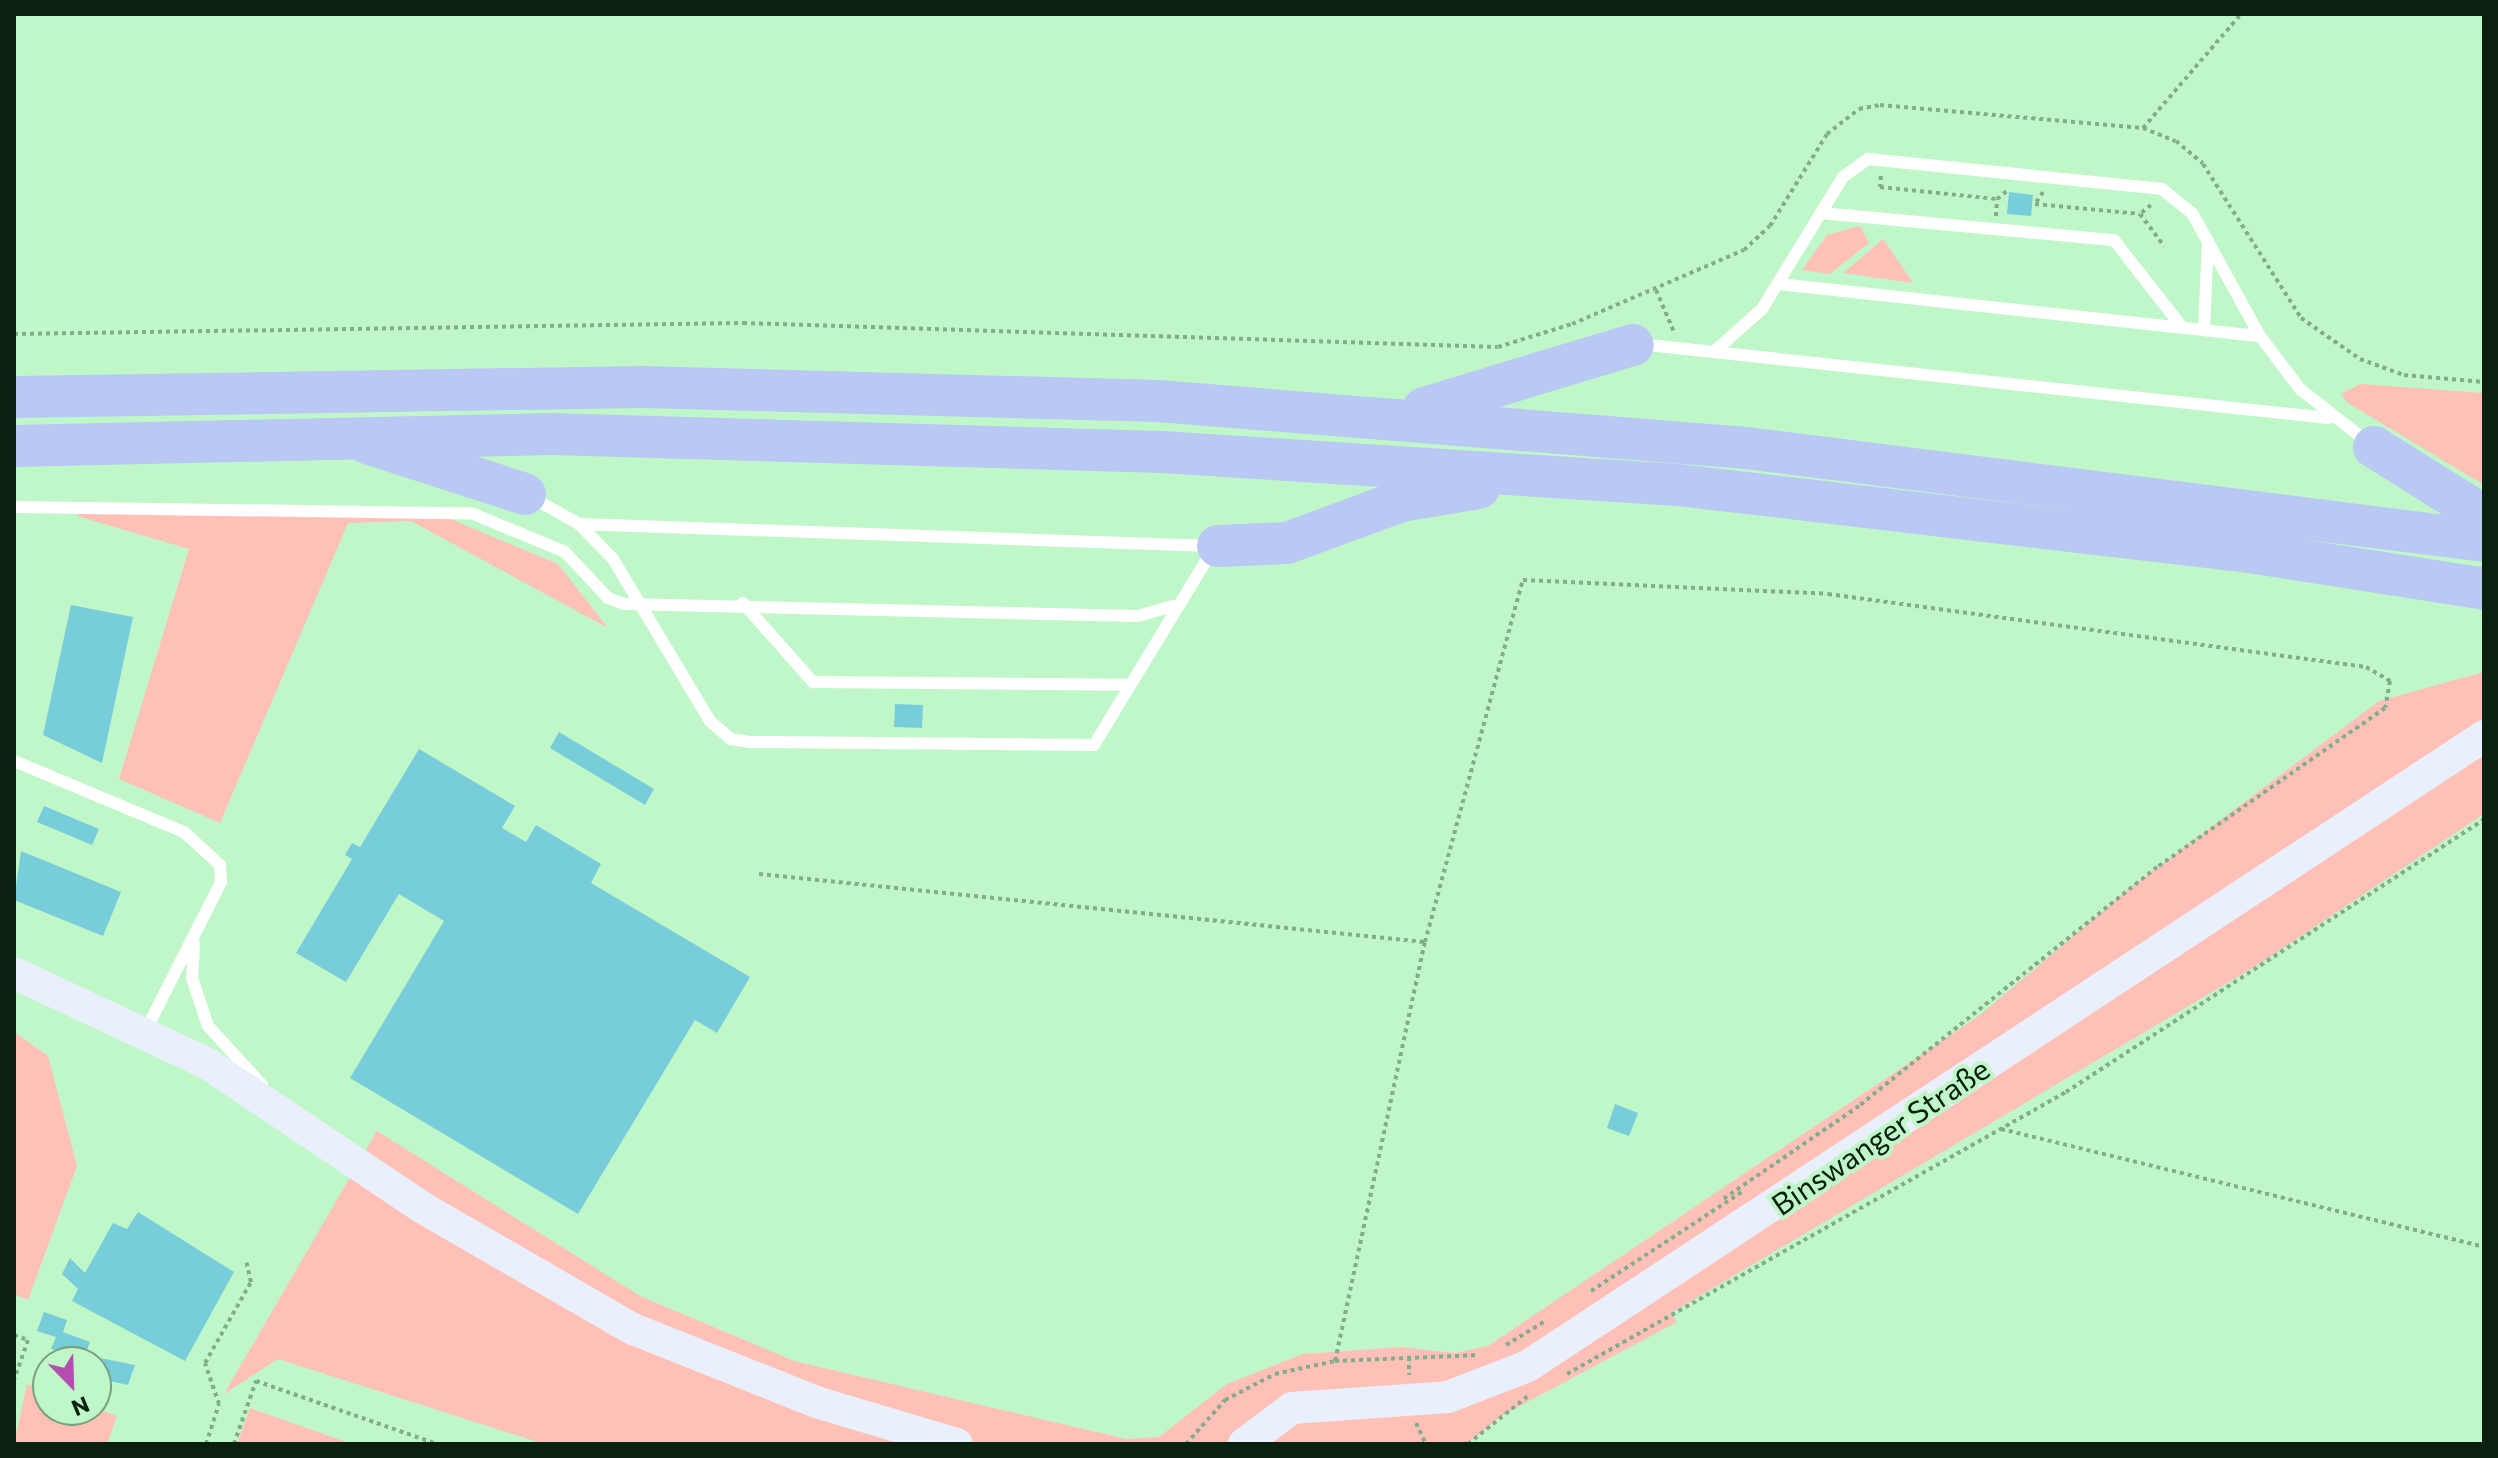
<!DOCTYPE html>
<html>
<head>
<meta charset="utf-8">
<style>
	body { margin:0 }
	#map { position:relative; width:2498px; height:1458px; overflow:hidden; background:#c0f7c9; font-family:Commissioner,sans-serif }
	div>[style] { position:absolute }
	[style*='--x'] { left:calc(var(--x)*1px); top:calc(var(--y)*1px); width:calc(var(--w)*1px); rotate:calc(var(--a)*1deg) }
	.green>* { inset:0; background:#ffc1b7 }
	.building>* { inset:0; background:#78cddb }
	.path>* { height:4px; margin-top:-2px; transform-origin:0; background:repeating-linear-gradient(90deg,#82ad89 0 4px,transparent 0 8px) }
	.lane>* { height:12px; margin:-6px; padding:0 6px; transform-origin:6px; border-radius:6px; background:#fff }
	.secondary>* { height:32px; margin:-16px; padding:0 16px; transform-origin:16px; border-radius:16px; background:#eaeffc }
	.highway>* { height:42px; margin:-21px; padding:0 21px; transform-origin:21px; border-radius:21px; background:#b9c9f4 }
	span { translate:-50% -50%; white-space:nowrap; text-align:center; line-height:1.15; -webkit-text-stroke:8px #c0f7c9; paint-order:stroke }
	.street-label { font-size:30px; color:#0a200f }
	.frame { position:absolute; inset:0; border:16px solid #0a200f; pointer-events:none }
	.north { position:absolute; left:32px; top:1346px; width:80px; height:80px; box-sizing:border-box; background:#c0f7c9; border:2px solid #77a17f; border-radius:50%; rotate:157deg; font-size:22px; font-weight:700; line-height:32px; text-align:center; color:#0a200f }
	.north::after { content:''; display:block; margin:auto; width:28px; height:36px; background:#b54db1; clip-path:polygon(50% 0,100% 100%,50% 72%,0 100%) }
</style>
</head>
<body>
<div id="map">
	<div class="green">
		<div style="clip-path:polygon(1860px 226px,1869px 243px,1830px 274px,1802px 270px,1827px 235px)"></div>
		<div style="clip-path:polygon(1883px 239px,1912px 281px,1912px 283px,1843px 273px)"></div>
		<div style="clip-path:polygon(2360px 384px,2484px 393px,2484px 485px,2348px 403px,2341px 394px)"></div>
		<div style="clip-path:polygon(80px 511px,441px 515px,558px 564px,608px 628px,411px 521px,348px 523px,220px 823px,119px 779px,189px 549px,77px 516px)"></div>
		<div style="clip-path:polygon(2484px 672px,2484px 814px,2256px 966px,1671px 1313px,1677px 1322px,1503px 1415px,1467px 1444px,544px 1444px,278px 1359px,224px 1394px,377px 1131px,640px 1296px,794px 1361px,1126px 1439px,1159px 1437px,1227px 1384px,1303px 1354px,1401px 1347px,1455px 1353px,1488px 1346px,1980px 1015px,2131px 887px,2379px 701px)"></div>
		<div style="clip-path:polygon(14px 1032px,48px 1056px,77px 1166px,28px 1300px,14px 1294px)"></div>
		<div style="clip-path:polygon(27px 1384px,48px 1391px,48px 1410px,96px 1408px,117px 1416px,107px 1444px,14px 1444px)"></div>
		<div style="clip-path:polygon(250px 1408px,352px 1444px,237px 1444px)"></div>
	</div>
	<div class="building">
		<div style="clip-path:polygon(2009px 192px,2033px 195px,2031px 216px,2007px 214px)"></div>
		<div style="clip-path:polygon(71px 605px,133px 617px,102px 763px,43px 735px)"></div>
		<div style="clip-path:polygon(895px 704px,923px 705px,922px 728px,894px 727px)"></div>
		<div style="clip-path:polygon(559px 732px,654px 789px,645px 805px,550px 748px)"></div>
		<div style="clip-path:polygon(419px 749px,515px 806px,502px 828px,526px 842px,536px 825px,601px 864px,591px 883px,750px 977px,717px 1033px,695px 1020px,578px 1214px,350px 1078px,444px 921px,399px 894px,346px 982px,296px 953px,352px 859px,345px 855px,352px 843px,360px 847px)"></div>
		<div style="clip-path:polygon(44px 806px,99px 829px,92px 845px,37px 822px)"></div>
		<div style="clip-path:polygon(21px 851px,121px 892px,103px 936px,14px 900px)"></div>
		<div style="clip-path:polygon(1615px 1104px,1638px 1113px,1629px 1136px,1607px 1128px)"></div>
		<div style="clip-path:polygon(138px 1212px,234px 1272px,185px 1361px,72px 1301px,78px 1289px,62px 1274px,70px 1258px,85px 1273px,113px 1223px,127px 1229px)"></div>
		<div style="clip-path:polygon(44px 1312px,67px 1320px,63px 1332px,90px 1342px,85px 1355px,135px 1365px,128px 1385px,96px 1378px,96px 1362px,51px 1349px,56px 1337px,37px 1331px)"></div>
	</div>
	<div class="path">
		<div style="--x:2143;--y:128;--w:150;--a:-49.3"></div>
		<div style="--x:1881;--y:176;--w:11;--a:95"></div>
		<div style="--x:1880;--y:187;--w:118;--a:5.9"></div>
		<div style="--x:1997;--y:199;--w:14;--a:-39"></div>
		<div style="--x:2043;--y:192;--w:14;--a:124"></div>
		<div style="--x:2035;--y:204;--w:105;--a:5.4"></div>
		<div style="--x:2151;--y:205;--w:14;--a:141"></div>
		<div style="--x:2140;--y:214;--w:40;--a:53"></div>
		<div style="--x:1996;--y:216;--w:17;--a:-87"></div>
		<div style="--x:1656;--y:290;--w:46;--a:66.8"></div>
		<div style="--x:14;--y:334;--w:729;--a:-0.86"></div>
		<div style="--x:743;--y:323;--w:755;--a:1.82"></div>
		<div style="--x:1498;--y:347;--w:77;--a:-17.3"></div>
		<div style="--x:1572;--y:324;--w:187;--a:-23.3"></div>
		<div style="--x:1744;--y:250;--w:35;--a:-43"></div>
		<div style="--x:1770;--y:226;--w:108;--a:-58.2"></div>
		<div style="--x:1827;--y:134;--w:41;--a:-38"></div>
		<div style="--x:1859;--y:109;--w:21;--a:-11"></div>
		<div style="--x:1880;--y:105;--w:264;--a:5"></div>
		<div style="--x:2143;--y:128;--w:35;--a:22"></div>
		<div style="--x:2176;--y:141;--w:35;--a:40"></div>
		<div style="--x:2203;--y:164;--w:183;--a:57.5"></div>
		<div style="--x:2301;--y:318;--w:72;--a:34.8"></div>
		<div style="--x:2360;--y:359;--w:47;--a:20"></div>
		<div style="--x:2404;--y:375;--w:80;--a:5"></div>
		<div style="--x:759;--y:874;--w:669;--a:5.83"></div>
		<div style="--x:2001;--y:1129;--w:497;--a:13.7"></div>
		<div style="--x:1591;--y:1291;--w:182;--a:-33.3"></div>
		<div style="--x:14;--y:1335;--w:15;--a:20"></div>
		<div style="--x:28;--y:1340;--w:42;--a:109.3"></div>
		<div style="--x:1506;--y:1345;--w:48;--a:-31.4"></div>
		<div style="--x:1409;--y:1357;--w:18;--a:90"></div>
		<div style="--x:1335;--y:1361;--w:429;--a:-77.9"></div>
		<div style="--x:1425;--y:942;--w:375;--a:-74.9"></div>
		<div style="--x:1523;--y:580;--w:305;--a:2.6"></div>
		<div style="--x:1828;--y:594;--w:543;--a:7.73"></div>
		<div style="--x:2366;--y:667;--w:28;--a:30"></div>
		<div style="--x:2390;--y:681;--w:27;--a:100"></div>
		<div style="--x:2385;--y:708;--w:278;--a:145.1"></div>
		<div style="--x:2157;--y:867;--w:382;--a:141.3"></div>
		<div style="--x:1859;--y:1106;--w:165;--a:145.6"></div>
		<div style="--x:1567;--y:1374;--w:573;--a:-29.47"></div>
		<div style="--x:2066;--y:1092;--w:499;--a:-33.1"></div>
		<div style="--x:1416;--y:1423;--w:23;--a:65"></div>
		<div style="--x:206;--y:1444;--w:42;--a:-72"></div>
		<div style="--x:219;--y:1404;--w:43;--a:-108.9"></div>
		<div style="--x:205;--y:1363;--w:93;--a:-60.4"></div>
		<div style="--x:251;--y:1282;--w:22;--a:-103"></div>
		<div style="--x:234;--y:1444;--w:67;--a:-70.8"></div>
		<div style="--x:256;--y:1381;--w:192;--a:19.2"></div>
		<div style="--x:1186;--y:1444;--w:59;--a:-48.4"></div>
		<div style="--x:1225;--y:1400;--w:56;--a:-27.5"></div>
		<div style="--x:1275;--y:1374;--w:61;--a:-12.2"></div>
		<div style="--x:1335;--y:1361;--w:144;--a:-2.4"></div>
		<div style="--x:1468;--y:1444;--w:77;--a:-38.7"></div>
	</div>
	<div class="lane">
		<div style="--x:1821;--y:213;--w:294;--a:5.3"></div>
		<div style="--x:2114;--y:240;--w:110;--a:52"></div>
		<div style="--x:1779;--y:284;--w:484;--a:6.2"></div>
		<div style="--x:2204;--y:329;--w:88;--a:-87.4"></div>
		<div style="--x:1639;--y:344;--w:693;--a:6.13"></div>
		<div style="--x:1716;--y:350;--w:62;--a:-41.7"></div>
		<div style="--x:1762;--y:309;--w:155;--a:-58.5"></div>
		<div style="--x:1843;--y:177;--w:31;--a:-36"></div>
		<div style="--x:1868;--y:159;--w:296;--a:5.8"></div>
		<div style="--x:2162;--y:189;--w:38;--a:39"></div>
		<div style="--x:2192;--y:213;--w:141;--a:61.1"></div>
		<div style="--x:2260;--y:336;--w:66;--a:53"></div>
		<div style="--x:2300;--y:389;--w:89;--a:38.2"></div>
		<div style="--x:529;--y:496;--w:57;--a:29.2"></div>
		<div style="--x:579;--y:524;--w:49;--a:45.8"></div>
		<div style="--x:613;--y:559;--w:189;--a:59.1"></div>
		<div style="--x:710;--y:721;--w:28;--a:41"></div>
		<div style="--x:731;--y:739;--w:18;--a:9"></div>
		<div style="--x:749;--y:742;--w:345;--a:0.5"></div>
		<div style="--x:1094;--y:745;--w:227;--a:-58.7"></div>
		<div style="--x:14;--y:507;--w:457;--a:0.8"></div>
		<div style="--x:471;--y:513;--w:102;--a:22.5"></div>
		<div style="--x:565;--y:552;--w:63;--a:46.9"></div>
		<div style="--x:608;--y:598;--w:17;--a:21"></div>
		<div style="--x:624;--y:604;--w:514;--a:1.34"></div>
		<div style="--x:1138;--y:616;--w:37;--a:-16"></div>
		<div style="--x:579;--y:524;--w:633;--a:1.99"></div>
		<div style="--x:743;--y:603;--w:106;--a:48.5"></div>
		<div style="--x:813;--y:682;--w:317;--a:0.5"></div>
		<div style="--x:14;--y:761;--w:184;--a:22.7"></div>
		<div style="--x:184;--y:832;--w:49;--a:42.5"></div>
		<div style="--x:220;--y:865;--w:17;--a:87"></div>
		<div style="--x:221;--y:882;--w:166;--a:116.9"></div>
		<div style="--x:194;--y:943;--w:35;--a:93"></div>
		<div style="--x:192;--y:978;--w:51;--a:71.6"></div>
		<div style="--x:208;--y:1026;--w:80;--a:47.5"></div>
	</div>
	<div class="secondary">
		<div style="--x:14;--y:973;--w:214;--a:25.1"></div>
		<div style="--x:208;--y:1064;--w:259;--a:33.8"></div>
		<div style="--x:423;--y:1208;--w:242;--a:30"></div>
		<div style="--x:633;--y:1329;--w:197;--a:21.7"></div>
		<div style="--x:816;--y:1402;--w:147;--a:16.6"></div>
		<div style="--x:1244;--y:1444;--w:60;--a:-36.9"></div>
		<div style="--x:1292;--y:1408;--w:156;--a:-4"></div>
		<div style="--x:1448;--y:1397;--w:86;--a:-21.2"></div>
		<div style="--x:1528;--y:1366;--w:1145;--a:-33.38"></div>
	</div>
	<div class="highway">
		<div style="--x:14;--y:397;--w:628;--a:-0.91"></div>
		<div style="--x:642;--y:387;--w:516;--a:1.55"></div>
		<div style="--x:1158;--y:401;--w:590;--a:4.57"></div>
		<div style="--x:1746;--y:448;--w:744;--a:7.18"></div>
		<div style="--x:1424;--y:408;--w:218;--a:-16.8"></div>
		<div style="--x:367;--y:443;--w:166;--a:17.9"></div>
		<div style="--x:14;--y:446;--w:538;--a:-1.28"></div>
		<div style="--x:552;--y:434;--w:610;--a:1.69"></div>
		<div style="--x:1162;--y:452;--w:517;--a:3.66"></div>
		<div style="--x:1678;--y:485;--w:575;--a:6.69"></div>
		<div style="--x:2249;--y:552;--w:238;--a:8.9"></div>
		<div style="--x:2374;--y:447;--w:130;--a:32.1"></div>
		<div style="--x:1218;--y:546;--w:69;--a:-2.5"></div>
		<div style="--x:1287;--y:543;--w:121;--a:-20.2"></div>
		<div style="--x:1401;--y:501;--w:79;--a:-9.5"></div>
	</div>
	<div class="street-label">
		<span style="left:1880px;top:1136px;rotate:-34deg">Binswanger Straße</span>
	</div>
	<div class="frame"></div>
	<div class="north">N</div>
</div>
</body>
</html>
